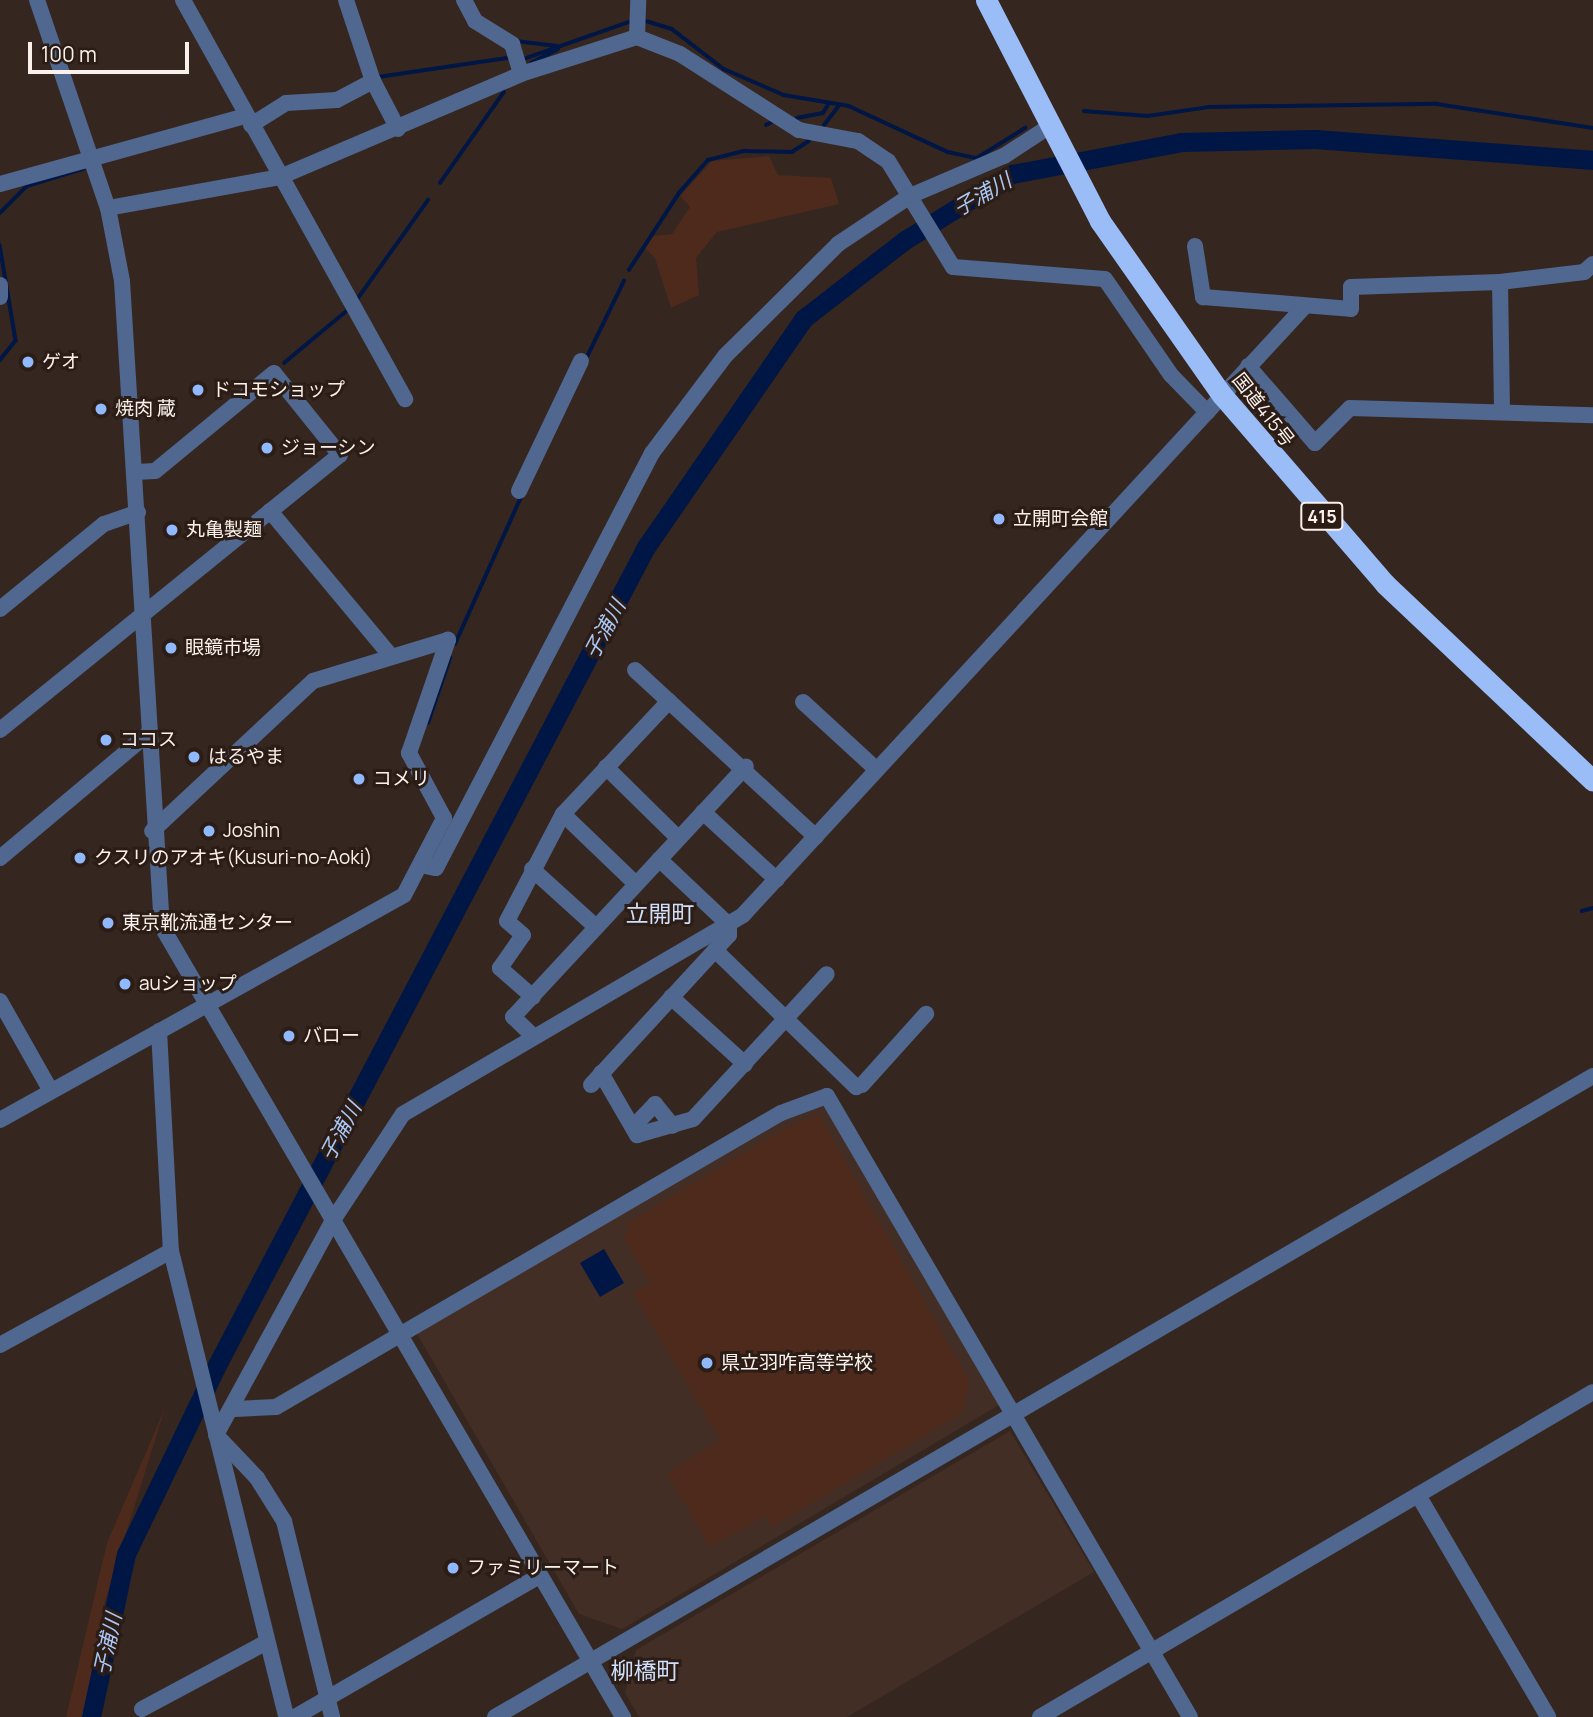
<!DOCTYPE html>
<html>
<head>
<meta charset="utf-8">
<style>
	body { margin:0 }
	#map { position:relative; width:1593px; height:1717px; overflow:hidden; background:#352620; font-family:Manrope,"Noto Sans JP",sans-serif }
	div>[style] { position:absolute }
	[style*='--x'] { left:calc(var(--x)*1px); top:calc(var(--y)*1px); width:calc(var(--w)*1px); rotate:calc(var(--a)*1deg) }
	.built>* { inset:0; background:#432e25 }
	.green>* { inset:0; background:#4d2a1c }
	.water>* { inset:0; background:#001645 }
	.stream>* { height:3.5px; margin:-1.75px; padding:0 1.75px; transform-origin:1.75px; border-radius:1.75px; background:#001645 }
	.river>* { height:19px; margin:-9.5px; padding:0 9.5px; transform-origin:9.5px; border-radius:9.5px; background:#001645 }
	.minor>* { height:16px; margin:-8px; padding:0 8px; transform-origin:8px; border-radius:8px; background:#50678f }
	.highway>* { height:21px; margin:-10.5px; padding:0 10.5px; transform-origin:10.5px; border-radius:10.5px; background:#9abcf7 }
	.dots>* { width:19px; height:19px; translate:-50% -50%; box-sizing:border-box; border:4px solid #2b1d16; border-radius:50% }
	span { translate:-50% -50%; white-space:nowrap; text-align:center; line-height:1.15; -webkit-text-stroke:6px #2b1d16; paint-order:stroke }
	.shield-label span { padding:2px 5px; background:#2b1d16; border:2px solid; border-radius:5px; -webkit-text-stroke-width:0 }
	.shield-label { font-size:18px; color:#fbf1ec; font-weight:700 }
	.poi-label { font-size:19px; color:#fbf1ec }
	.left { translate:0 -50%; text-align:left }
	.street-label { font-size:19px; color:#fbf1ec }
	.water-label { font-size:21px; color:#abc7f6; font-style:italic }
	.quarter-label { font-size:23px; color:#cfdff9 }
	.scale { position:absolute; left:28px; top:42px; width:161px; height:32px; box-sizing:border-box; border:4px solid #fbf1ec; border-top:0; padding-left:9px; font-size:21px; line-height:24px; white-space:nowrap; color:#fbf1ec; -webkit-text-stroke:5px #2b1d16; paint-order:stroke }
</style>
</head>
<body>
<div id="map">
	<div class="built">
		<div style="clip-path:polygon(826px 1102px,999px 1405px,622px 1629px,579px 1614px,416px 1332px,784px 1116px)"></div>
		<div style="clip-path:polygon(1010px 1431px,1094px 1572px,847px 1717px,639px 1717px,625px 1693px,636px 1650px)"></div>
	</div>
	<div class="green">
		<div style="clip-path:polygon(769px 156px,778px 175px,831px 178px,839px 204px,717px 232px,696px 258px,699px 295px,671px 308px,655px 258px,645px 248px,653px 236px,672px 234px,690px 207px,680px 196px,712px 161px)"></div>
		<div style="clip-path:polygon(819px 1115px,970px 1382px,962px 1413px,772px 1527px,765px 1516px,710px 1547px,667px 1473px,720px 1440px,633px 1293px,651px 1283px,622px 1236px,630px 1231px,626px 1224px,785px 1128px)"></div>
		<div style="clip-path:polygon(165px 1408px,105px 1601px,85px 1717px,66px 1717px,107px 1543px)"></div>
	</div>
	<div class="water">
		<div style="clip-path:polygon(604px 1249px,624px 1283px,600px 1297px,580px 1263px)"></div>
	</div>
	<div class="stream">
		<div style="--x:646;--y:21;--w:27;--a:17"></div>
		<div style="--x:672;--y:29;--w:66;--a:37.6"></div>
		<div style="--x:724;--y:69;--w:65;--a:23.4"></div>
		<div style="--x:784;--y:95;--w:66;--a:9.6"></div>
		<div style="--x:849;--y:106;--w:109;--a:24.9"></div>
		<div style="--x:948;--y:152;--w:30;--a:12"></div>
		<div style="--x:977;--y:158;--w:57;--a:-32"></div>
		<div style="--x:516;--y:41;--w:41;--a:7"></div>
		<div style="--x:524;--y:59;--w:111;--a:-19.4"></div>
		<div style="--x:531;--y:63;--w:30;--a:-27"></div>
		<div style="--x:378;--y:77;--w:130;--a:-8.4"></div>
		<div style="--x:1084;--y:111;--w:64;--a:4.5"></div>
		<div style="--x:1148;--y:116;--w:62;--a:-8.4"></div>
		<div style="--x:1209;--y:107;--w:228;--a:-0.8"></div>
		<div style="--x:1437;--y:104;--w:158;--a:8.7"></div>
		<div style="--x:797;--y:118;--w:26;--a:-11"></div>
		<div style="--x:823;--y:113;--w:9;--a:-58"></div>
		<div style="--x:766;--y:125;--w:9;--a:-27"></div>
		<div style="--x:824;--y:125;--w:24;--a:-52"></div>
		<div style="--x:440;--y:183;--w:111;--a:-54.9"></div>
		<div style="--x:0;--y:213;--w:38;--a:-45"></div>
		<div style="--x:27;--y:186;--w:59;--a:-16.9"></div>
		<div style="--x:0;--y:245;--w:97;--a:80.5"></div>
		<div style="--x:16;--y:341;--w:26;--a:129"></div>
		<div style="--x:629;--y:270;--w:92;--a:-57"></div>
		<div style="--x:679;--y:193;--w:44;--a:-48.7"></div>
		<div style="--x:708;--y:160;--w:38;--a:-14"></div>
		<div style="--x:745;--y:151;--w:47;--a:1.2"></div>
		<div style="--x:792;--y:152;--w:20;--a:-33"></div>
		<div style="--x:356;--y:301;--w:124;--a:-54.5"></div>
		<div style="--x:585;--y:361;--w:89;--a:-64"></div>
		<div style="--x:284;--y:363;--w:85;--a:-39.7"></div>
		<div style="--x:455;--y:644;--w:163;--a:-65.8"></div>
		<div style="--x:428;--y:723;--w:69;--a:-71.3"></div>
		<div style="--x:1582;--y:911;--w:11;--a:-15"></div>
	</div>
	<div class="river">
		<div style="--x:91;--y:1717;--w:167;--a:-77.9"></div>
		<div style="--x:126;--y:1554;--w:210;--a:-64.3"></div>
		<div style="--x:217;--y:1365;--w:924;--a:-62.33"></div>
		<div style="--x:646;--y:547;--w:277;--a:-55.4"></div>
		<div style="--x:803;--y:319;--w:129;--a:-37.8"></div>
		<div style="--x:905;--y:240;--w:126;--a:-31.7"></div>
		<div style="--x:1012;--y:174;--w:172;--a:-10.7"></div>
		<div style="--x:1181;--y:142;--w:134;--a:-1.3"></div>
		<div style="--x:1315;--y:139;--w:279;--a:4.3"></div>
	</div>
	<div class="minor">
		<div style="--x:37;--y:0;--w:220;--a:71.2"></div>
		<div style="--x:108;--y:208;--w:74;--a:79.1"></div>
		<div style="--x:122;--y:281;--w:647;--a:86.46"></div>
		<div style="--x:162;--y:927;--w:915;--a:59.73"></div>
		<div style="--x:183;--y:0;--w:457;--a:60.9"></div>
		<div style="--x:346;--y:0;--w:85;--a:71.6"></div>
		<div style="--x:373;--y:81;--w:54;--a:62.5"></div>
		<div style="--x:464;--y:0;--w:24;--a:62"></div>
		<div style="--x:475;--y:21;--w:44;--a:31.9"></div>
		<div style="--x:512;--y:44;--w:31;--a:73"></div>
		<div style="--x:637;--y:37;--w:37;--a:-88"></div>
		<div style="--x:251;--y:125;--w:41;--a:-32.2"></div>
		<div style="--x:286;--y:103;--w:51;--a:-3.4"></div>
		<div style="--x:337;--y:100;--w:41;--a:-27.8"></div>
		<div style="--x:0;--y:184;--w:255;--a:-15.5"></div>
		<div style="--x:108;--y:208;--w:175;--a:-10.2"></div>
		<div style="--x:280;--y:177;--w:262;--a:-23.1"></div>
		<div style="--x:521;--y:74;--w:122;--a:-17.7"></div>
		<div style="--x:637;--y:37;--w:46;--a:21.6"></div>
		<div style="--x:680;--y:54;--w:141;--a:32.6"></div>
		<div style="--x:799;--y:130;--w:60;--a:10.6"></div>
		<div style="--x:858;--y:141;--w:36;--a:34"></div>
		<div style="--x:888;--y:161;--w:124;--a:58.5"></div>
		<div style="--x:953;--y:267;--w:152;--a:4.5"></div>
		<div style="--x:1105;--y:279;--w:116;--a:55.5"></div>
		<div style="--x:1171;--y:375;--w:52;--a:45.8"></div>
		<div style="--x:1195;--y:246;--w:52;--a:81.1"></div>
		<div style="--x:1203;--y:297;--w:148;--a:4.6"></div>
		<div style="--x:1351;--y:309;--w:22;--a:-90"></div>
		<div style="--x:1351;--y:287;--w:149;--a:-1.9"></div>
		<div style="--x:1500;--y:282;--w:85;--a:-6.8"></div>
		<div style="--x:1584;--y:272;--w:12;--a:-42"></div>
		<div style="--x:1500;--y:282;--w:130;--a:89.1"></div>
		<div style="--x:0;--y:285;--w:12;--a:90"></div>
		<div style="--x:1248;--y:366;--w:102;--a:49"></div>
		<div style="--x:1315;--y:443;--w:49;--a:-45"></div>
		<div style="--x:1350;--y:408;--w:243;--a:1.7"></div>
		<div style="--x:519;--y:491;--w:144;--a:-64.5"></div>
		<div style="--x:270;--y:511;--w:189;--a:50.2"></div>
		<div style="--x:0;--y:609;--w:134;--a:-39.3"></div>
		<div style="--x:104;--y:524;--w:36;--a:-19"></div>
		<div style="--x:635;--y:670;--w:246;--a:42.7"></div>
		<div style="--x:803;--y:702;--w:100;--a:42.6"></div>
		<div style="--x:0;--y:730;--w:437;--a:-39"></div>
		<div style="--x:340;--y:455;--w:105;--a:-128.8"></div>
		<div style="--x:274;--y:373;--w:154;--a:140.5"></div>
		<div style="--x:155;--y:471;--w:19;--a:177"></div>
		<div style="--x:606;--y:767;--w:101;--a:44.6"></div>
		<div style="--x:703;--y:812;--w:100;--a:42.6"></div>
		<div style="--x:563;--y:814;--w:101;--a:43.8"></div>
		<div style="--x:0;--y:858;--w:193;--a:-40"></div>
		<div style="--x:420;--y:865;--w:16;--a:11"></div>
		<div style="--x:436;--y:868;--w:468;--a:-62.5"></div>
		<div style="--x:652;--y:453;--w:121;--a:-53"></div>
		<div style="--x:725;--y:356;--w:159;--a:-44.7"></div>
		<div style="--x:838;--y:244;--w:87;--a:-33.7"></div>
		<div style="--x:910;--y:196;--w:102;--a:-23.1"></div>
		<div style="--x:1004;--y:156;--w:51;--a:-33.1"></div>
		<div style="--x:532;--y:869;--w:86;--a:42.2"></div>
		<div style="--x:715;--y:950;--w:197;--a:44.2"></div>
		<div style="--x:533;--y:997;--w:44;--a:-138.7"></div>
		<div style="--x:500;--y:968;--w:40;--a:-55.1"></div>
		<div style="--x:523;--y:935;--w:21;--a:-139"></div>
		<div style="--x:507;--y:921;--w:121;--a:-62.4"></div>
		<div style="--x:563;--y:814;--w:155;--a:-46.8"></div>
		<div style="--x:671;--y:997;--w:100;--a:42.2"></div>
		<div style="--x:0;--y:1001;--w:103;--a:60.5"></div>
		<div style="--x:159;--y:1031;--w:220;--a:86.9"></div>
		<div style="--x:171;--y:1251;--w:480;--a:76.1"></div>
		<div style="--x:534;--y:1037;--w:29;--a:-136"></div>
		<div style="--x:513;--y:1017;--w:342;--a:-47.1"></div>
		<div style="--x:601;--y:1073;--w:72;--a:59.9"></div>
		<div style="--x:637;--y:1135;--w:58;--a:-15.9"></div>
		<div style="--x:693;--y:1119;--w:197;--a:-47.3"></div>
		<div style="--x:591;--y:1085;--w:204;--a:-47.4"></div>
		<div style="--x:729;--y:935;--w:10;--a:-90"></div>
		<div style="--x:729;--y:925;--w:96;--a:-136.7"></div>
		<div style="--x:862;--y:1085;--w:96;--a:-48"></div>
		<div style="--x:0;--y:1120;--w:462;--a:-29.1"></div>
		<div style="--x:404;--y:895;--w:87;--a:-62.5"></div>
		<div style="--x:444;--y:818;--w:74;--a:-118.3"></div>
		<div style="--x:409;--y:753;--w:120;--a:-71"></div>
		<div style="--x:448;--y:640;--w:141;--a:163.1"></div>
		<div style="--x:313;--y:681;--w:220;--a:137"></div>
		<div style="--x:633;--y:1127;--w:32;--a:-46"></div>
		<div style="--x:655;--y:1104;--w:28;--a:51"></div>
		<div style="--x:0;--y:1345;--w:195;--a:-28.8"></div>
		<div style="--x:235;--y:1409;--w:41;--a:-2.8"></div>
		<div style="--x:276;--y:1407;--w:584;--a:-30.21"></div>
		<div style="--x:781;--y:1113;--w:49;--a:-20.3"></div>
		<div style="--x:827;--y:1096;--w:719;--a:59.69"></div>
		<div style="--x:216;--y:1435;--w:245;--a:-61.4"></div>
		<div style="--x:333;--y:1220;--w:127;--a:-56.6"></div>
		<div style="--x:403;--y:1114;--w:394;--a:-30.3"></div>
		<div style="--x:743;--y:915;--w:827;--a:-47.3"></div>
		<div style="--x:218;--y:1437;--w:57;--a:46.4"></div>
		<div style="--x:257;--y:1478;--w:51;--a:57.9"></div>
		<div style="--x:284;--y:1521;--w:202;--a:76.2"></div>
		<div style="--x:1418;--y:1495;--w:257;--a:59.6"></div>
		<div style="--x:142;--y:1709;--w:142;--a:-28.2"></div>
		<div style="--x:295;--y:1717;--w:282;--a:-30"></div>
		<div style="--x:495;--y:1717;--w:1271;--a:-30.28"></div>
		<div style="--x:1040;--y:1717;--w:641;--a:-30.44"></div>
	</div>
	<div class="highway">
		<div style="--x:986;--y:0;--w:249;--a:62.7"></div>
		<div style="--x:1100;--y:221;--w:213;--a:55"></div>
		<div style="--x:1222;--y:395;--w:250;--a:49.2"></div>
		<div style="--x:1385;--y:584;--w:286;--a:43.4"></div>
	</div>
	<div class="dots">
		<div style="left:28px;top:362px;background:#90b8fd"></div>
		<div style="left:198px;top:390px;background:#90b8fd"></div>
		<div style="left:101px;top:409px;background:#90b8fd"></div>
		<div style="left:267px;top:448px;background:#90b8fd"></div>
		<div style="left:999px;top:519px;background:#90b8fd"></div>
		<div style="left:172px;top:530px;background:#90b8fd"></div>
		<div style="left:171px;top:648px;background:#90b8fd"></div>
		<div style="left:106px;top:740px;background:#90b8fd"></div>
		<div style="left:194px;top:757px;background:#90b8fd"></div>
		<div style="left:359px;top:779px;background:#90b8fd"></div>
		<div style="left:209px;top:831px;background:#90b8fd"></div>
		<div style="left:80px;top:858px;background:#90b8fd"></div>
		<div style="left:108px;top:923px;background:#90b8fd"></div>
		<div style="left:125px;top:984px;background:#90b8fd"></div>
		<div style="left:289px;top:1036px;background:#90b8fd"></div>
		<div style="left:707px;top:1363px;background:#90b8fd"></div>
		<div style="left:453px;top:1568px;background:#90b8fd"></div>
	</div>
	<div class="shield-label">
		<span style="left:1322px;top:516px">415</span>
	</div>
	<div class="poi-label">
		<span class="left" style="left:42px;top:362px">ゲオ</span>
		<span class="left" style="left:212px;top:390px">ドコモショップ</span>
		<span class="left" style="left:115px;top:409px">焼肉 蔵</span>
		<span class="left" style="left:281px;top:448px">ジョーシン</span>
		<span class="left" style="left:1013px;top:519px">立開町会館</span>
		<span class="left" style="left:186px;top:530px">丸亀製麺</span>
		<span class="left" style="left:185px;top:648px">眼鏡市場</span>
		<span class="left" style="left:120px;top:740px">ココス</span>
		<span class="left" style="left:208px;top:757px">はるやま</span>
		<span class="left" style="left:373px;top:779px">コメリ</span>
		<span class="left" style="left:223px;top:831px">Joshin</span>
		<span class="left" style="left:94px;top:858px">クスリのアオキ(Kusuri-no-Aoki)</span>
		<span class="left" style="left:122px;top:923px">東京靴流通センター</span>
		<span class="left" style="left:139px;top:984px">auショップ</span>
		<span class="left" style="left:303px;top:1036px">バロー</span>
		<span class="left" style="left:721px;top:1363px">県立羽咋高等学校</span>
		<span class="left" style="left:467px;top:1568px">ファミリーマート</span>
	</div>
	<div class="street-label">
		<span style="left:1263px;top:410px;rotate:52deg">国道415号</span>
	</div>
	<div class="water-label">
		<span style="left:982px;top:194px;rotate:-30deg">子浦川</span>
		<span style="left:604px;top:629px;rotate:-62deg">子浦川</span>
		<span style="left:340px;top:1131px;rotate:-62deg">子浦川</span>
		<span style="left:107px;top:1644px;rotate:-78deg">子浦川</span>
	</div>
	<div class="quarter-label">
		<span style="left:660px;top:913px">立開町</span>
		<span style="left:645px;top:1670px">柳橋町</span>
	</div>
	<div class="scale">100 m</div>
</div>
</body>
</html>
